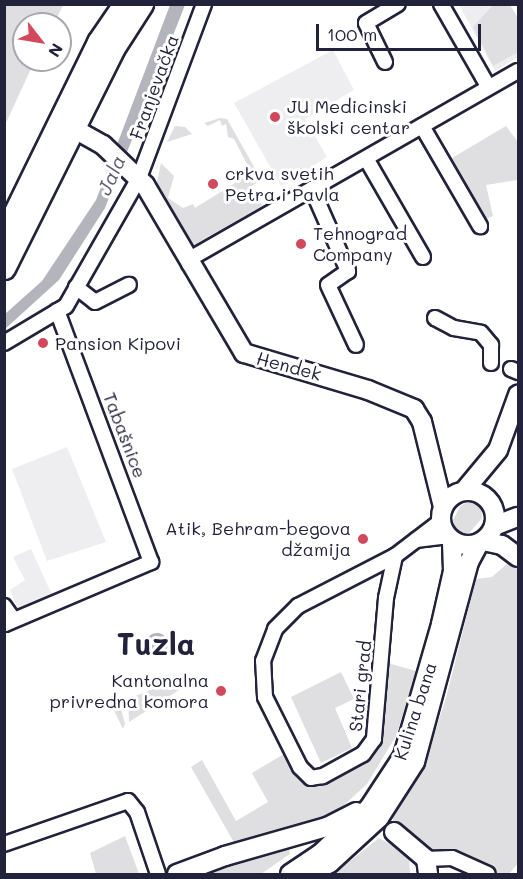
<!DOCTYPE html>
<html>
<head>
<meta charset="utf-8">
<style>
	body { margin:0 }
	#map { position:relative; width:523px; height:879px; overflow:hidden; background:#fff; font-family:Mali,sans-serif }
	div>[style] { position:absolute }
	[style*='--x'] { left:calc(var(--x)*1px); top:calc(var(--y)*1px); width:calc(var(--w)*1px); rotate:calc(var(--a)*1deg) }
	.built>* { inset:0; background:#eeeef1 }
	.green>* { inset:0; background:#dfdfe2 }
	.water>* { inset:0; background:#b4b4bc }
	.round { border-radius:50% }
	.roads { filter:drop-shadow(2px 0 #22223b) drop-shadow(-2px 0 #22223b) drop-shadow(0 2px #22223b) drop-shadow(0 -2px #22223b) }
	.street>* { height:14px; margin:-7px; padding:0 7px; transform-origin:7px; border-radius:7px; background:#fff }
	.secondary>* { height:18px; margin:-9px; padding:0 9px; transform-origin:9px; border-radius:9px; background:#fff }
	.secondary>.ring { margin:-9px; padding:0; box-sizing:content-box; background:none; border:18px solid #fff; border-radius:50% }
	.primary>* { height:21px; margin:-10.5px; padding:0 10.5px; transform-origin:10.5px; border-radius:10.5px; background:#fff }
	.dots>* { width:16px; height:16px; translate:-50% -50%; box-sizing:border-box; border:3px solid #fff; border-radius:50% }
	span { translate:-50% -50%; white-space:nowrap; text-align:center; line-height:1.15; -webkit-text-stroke:6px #fff; paint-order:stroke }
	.street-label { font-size:18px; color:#22223b }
	.poi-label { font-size:18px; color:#22223b }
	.left { translate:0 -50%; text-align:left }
	.right { translate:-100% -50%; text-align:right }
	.water-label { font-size:20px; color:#5c5c6f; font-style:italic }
	.town-label { font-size:30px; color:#22223b; font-weight:700 }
	.frame { position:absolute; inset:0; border:6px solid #22223b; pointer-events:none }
	.north { position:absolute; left:12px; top:12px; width:60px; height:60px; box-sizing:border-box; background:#fff; border:2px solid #a7a7b1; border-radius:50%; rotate:121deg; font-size:16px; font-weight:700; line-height:24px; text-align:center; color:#22223b }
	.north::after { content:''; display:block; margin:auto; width:21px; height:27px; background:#d1495b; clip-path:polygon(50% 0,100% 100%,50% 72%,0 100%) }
	.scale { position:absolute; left:316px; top:24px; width:165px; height:27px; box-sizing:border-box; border:3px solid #22223b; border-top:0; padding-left:8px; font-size:18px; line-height:21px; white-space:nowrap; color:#22223b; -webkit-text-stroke:4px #fff; paint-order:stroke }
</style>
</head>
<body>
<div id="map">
	<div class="built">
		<div style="clip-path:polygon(459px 5px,510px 5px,518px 19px,518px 57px,495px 71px)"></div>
		<div style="clip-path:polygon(333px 50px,354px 90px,305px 119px,327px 157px,281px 186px,234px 103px)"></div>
		<div style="clip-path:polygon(67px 447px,106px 542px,47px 561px,12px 469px)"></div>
		<div style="clip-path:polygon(31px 549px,54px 599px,20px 613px,10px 590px,25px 580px,13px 557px)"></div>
	</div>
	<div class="green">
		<div style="clip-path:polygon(5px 4px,63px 5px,54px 24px,24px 24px,24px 60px,35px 60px,5px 125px)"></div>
		<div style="clip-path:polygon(494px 4px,510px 5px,518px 18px,518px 52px,493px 66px,473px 27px)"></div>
		<div style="clip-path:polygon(220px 118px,227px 119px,261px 179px,251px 187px,262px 206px,190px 247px,156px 187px,161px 163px,174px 176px,168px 198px,183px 208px,193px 204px,195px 208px,251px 173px,248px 169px,227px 179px,248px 166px,234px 139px,228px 137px,226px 124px,222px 126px,220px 120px,208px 126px,204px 123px)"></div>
		<div style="clip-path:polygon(175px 126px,185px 127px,192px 134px,167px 142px)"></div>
		<div style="clip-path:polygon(506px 126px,518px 142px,518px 180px,486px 185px,493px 216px,481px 221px,452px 158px)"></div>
		<div style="clip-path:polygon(473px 498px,481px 504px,482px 518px,465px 538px,456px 533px,453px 520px,460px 507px)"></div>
		<div style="clip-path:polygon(517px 555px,518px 863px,509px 874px,488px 874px,452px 858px,426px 859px,394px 832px,392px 810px,427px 756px,446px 698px,476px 579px,492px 577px)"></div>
		<div style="clip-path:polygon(388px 663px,416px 671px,396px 736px,367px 784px,331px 817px,236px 846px,191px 767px,202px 760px,236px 821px,268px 802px,252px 773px,284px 754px,303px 781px,323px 783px,379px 739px)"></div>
		<div style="clip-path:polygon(341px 672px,354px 699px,335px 708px,352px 748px,321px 763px,291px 697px)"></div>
		<div style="clip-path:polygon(175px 680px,182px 688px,129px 722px,128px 699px)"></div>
		<div style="clip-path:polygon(118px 697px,125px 724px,123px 729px,110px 702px)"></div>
		<div style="clip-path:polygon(125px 836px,139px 874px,96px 874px,90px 853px)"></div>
		<div style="clip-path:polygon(379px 838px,409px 855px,410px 874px,334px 874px)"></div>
		<div style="clip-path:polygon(281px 847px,289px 848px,290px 854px,261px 874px,195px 874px)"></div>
	</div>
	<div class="water">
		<div style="clip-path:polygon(170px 5px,185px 5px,105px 208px,59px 280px,5px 329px,5px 314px,42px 281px,96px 200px)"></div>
		<div class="round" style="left:146px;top:633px;width:22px;height:22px"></div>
	</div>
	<div class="roads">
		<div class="street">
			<div style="--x:441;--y:4;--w:95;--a:60.2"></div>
			<div style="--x:385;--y:62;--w:43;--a:-116"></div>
			<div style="--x:366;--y:23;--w:37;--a:-31"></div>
			<div style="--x:422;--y:126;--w:116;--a:59.9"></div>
			<div style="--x:367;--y:160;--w:112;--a:60"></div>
			<div style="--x:312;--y:189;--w:90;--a:66.3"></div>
			<div style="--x:348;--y:271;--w:24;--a:145"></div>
			<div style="--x:328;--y:285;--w:66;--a:65"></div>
			<div style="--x:189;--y:264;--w:8;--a:-60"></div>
			<div style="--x:193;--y:257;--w:374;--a:-29.8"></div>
			<div style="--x:76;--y:287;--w:24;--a:38"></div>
			<div style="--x:95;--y:302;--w:38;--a:-27"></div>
			<div style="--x:435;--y:318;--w:21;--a:28"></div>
			<div style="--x:454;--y:328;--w:27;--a:10"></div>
			<div style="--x:481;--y:333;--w:16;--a:50"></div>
			<div style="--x:491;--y:345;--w:18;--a:90"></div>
			<div style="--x:4;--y:343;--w:72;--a:-30.8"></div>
			<div style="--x:66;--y:306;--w:147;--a:-60.3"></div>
			<div style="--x:139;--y:178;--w:186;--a:-69.5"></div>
			<div style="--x:511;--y:369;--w:8;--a:23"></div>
			<div style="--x:416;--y:540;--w:31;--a:-7"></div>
			<div style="--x:395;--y:556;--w:43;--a:102.1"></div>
			<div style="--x:386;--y:598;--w:142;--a:94.9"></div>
			<div style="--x:374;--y:739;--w:19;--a:126"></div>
			<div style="--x:363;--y:754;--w:46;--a:151.2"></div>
			<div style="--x:323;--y:776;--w:12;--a:171"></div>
			<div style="--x:311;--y:778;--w:16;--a:-135"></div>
			<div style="--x:300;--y:767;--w:78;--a:-116.6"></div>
			<div style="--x:265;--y:697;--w:36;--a:-93"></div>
			<div style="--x:263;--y:661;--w:34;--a:-69"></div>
			<div style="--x:275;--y:629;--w:33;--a:-45"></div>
			<div style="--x:298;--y:606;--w:109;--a:-27.3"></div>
			<div style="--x:395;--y:556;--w:58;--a:-37.3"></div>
			<div style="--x:4;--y:606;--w:12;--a:55"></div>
			<div style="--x:11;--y:616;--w:10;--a:127"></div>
			<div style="--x:5;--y:624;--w:159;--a:-23"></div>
			<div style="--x:151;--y:562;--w:268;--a:-110.5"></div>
			<div style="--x:4;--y:844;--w:131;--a:-19.1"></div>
			<div style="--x:128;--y:801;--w:14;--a:51"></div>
			<div style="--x:137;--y:812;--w:65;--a:71.3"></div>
			<div style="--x:426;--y:859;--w:26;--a:-2"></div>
			<div style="--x:452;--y:858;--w:39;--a:24"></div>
		</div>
		<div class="secondary">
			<div style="--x:62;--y:122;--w:47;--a:29.3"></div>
			<div style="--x:103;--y:145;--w:58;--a:43.6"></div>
			<div style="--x:145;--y:185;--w:195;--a:59.5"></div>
			<div style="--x:244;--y:353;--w:129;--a:16.6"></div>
			<div style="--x:368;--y:390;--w:50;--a:22.4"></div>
			<div style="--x:414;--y:409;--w:15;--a:58"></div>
			<div style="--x:422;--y:422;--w:88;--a:76.1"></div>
			<div class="ring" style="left:441px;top:491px;width:36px;height:36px"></div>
			<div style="--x:464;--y:491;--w:53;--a:-50.3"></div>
			<div style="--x:498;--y:450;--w:59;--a:-70"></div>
			<div style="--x:494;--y:526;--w:26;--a:-21"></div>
			<div style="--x:483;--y:541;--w:19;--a:12"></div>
			<div style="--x:502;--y:545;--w:20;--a:37"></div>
			<div style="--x:394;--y:832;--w:42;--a:40.2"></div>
			<div style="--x:426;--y:859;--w:15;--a:82"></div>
			<div style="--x:177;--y:874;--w:51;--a:-20.6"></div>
			<div style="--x:225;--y:856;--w:106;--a:-15.9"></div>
			<div style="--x:327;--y:827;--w:33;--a:-27"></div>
			<div style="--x:290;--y:874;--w:36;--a:-34"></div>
			<div style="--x:320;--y:854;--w:67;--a:-43.2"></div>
			<div style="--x:369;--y:808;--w:62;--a:-56.8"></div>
			<div style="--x:403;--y:756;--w:137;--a:-73.9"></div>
			<div style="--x:441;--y:624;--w:54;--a:-77.2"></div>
			<div style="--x:453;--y:571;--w:31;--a:-92"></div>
			<div style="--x:309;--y:874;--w:24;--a:-28"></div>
			<div style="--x:330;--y:863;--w:67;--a:-42.6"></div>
			<div style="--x:379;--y:818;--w:67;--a:-57.3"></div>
			<div style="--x:415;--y:762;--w:207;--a:-74.9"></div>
			<div style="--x:469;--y:562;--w:21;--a:-62"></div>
		</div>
		<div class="primary">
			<div style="--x:4;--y:234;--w:214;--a:-63.9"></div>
			<div style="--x:98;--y:42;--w:46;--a:-55.6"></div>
			<div style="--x:4;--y:268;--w:245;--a:-63.5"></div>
			<div style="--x:113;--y:49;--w:54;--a:-57.2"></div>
		</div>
	</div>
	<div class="dots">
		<div style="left:275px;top:117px;background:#d1495b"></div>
		<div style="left:213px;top:184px;background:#d1495b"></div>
		<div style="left:301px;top:244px;background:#d1495b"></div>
		<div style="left:43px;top:343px;background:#d1495b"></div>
		<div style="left:363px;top:539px;background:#d1495b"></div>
		<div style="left:221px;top:691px;background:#d1495b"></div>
	</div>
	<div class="street-label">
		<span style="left:154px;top:87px;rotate:-70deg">Franjevačka</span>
		<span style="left:289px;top:366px;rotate:15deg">Hendek</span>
		<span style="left:125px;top:435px;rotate:69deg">Tabašnice</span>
		<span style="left:360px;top:686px;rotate:-84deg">Stari grad</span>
		<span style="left:415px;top:711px;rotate:-72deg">Kulina bana</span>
	</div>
	<div class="poi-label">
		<span class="left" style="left:287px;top:117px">JU Medicinski<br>školski centar</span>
		<span class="left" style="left:225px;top:184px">crkva svetih<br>Petra i Pavla</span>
		<span class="left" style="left:313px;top:244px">Tehnograd<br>Company</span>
		<span class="left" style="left:55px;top:343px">Pansion Kipovi</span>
		<span class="right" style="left:351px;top:539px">Atik, Behram-begova<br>džamija</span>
		<span class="right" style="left:209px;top:691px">Kantonalna<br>privredna komora</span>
	</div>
	<div class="water-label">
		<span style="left:111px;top:175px;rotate:-66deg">Jala</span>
	</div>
	<div class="town-label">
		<span style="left:156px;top:643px">Tuzla</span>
	</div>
	<div class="frame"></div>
	<div class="north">N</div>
	<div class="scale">100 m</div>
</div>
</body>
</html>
